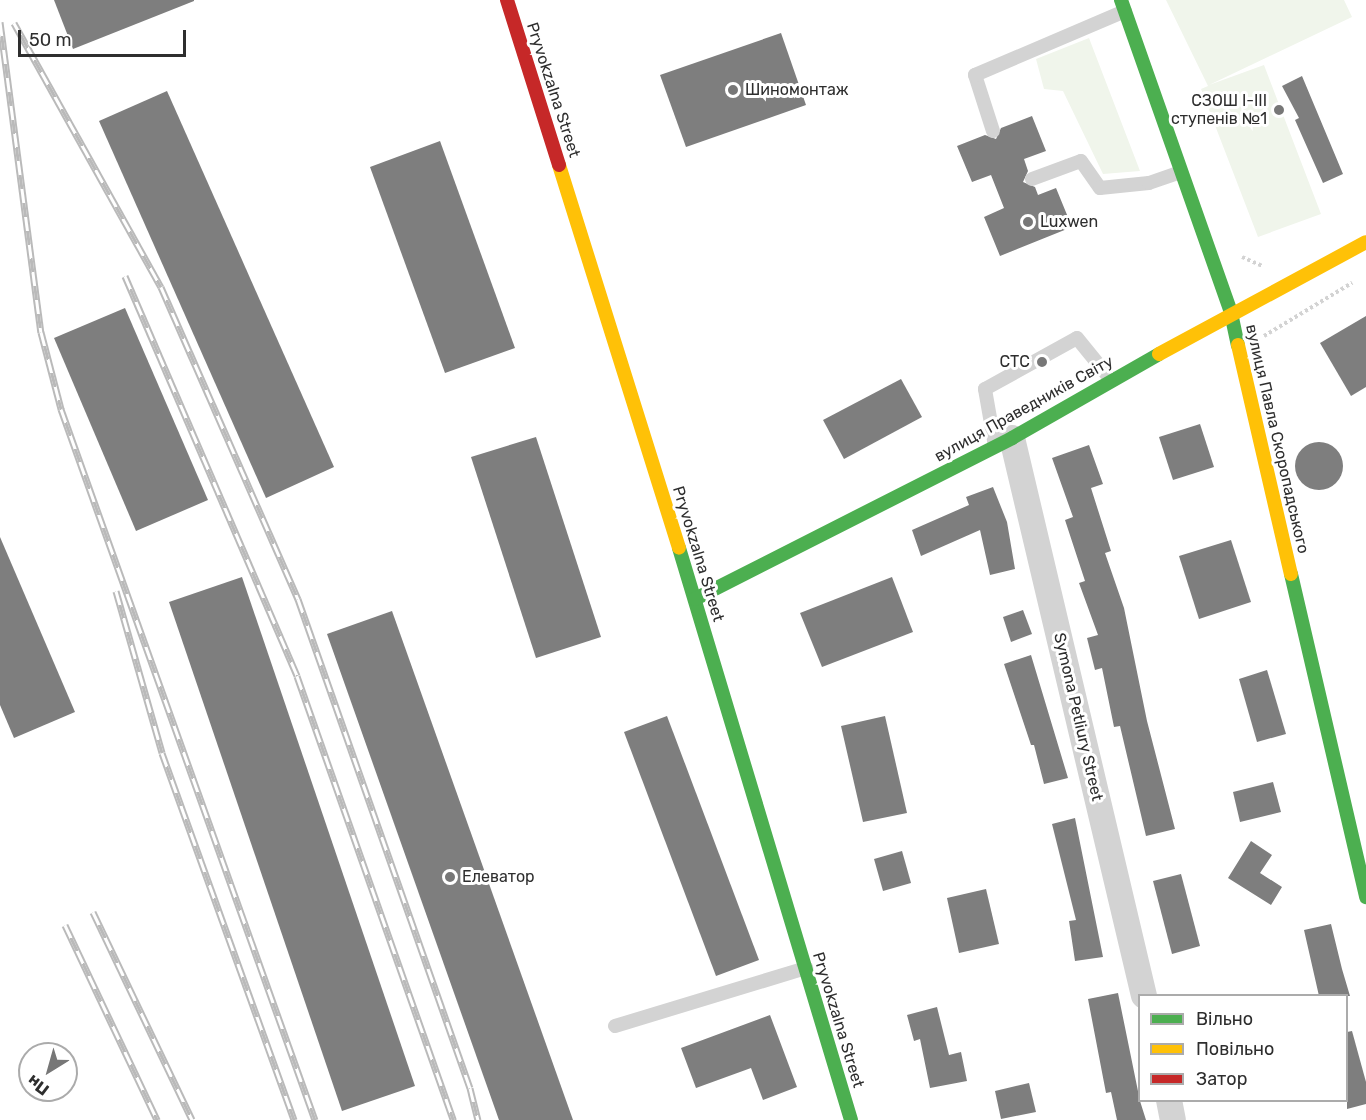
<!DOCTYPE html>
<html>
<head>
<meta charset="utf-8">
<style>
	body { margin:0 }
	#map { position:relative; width:1366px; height:1120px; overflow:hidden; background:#fff; font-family:Rubik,sans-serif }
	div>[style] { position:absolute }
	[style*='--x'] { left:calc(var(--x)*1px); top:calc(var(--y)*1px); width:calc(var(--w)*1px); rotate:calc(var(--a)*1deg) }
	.green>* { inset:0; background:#f0f5eb }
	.building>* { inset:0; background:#7e7e7e }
	.round { border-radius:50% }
	.path>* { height:4px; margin-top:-2px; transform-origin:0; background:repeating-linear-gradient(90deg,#d3d3d3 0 3px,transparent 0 6px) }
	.lane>* { height:14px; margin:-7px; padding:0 7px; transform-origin:7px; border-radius:7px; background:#d3d3d3 }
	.street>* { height:26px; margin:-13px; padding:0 13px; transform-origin:13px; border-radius:13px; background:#d3d3d3 }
	.fast>* { height:14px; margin:-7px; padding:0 7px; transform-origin:7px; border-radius:7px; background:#4caf50 }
	.slow>* { height:14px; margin:-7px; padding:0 7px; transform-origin:7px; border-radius:7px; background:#ffc107 }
	.jam>* { height:14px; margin:-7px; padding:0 7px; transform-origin:7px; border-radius:7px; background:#c62828 }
	.rail>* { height:7px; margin-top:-3.5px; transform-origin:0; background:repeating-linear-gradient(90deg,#fff 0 14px,#bababa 0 28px); box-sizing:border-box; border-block:2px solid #bababa }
	.dots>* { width:16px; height:16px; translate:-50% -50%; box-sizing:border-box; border:3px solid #fff; border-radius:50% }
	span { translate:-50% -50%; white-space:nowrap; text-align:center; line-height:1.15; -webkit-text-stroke:6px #fff; paint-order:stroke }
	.street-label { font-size:16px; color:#2e2e2e }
	.poi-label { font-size:16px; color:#2e2e2e }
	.left { translate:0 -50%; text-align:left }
	.right { translate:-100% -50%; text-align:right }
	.legend { position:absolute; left:1138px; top:994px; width:210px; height:108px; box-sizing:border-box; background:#fff; border:2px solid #ababab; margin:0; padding:8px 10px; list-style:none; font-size:18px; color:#2e2e2e }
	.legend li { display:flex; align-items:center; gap:12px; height:30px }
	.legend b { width:30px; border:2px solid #ababab }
	.north { position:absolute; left:18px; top:1042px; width:60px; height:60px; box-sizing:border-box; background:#fff; border:2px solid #ababab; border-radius:50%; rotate:217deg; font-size:16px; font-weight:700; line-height:24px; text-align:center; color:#2e2e2e }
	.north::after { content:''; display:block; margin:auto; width:21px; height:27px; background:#777; clip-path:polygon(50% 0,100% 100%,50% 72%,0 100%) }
	.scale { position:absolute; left:18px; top:30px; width:168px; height:27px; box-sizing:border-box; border:3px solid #2e2e2e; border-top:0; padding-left:8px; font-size:18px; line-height:21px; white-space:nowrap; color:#2e2e2e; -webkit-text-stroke:4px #fff; paint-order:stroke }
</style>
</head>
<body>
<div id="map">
	<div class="green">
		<div style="clip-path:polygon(1166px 0,1344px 0,1352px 17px,1209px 85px,1264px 65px,1321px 214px,1258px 237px,1201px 89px,1208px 86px)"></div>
		<div style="clip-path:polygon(1089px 38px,1140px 171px,1103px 174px,1063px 91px,1044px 89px,1036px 59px)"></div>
	</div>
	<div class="building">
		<div style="clip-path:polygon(54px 0,194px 0,194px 1px,73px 49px)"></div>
		<div style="clip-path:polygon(781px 33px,806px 105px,686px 147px,660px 75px)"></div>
		<div style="clip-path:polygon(1302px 76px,1343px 174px,1323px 183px,1295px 120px,1299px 118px,1282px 86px)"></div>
		<div style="clip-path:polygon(167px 91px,334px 467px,266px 498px,99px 121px)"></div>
		<div style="clip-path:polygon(1032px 116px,1046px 151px,1024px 159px,1028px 171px,1023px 182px,1035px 187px,1038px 195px,1056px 188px,1072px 227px,1000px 256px,984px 217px,1004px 208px,991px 175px,972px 182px,957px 146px,985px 135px,996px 139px,1001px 128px)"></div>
		<div style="clip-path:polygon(440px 141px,515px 348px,445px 373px,370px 167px)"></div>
		<div style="clip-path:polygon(125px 308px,208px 500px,136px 531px,54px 338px)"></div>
		<div style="clip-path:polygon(1366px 316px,1366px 387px,1351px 396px,1320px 343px)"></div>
		<div style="clip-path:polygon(901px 379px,922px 417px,844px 459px,823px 420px)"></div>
		<div style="clip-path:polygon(1200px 424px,1214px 467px,1173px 480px,1159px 437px)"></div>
		<div style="clip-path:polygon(536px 437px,601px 637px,536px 658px,471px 457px)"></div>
		<div class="round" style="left:1295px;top:442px;width:48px;height:48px"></div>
		<div style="clip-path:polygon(1089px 445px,1103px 484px,1091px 488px,1111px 551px,1105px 553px,1124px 608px,1147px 721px,1175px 829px,1146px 836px,1120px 726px,1114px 727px,1102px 668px,1095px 670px,1087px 638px,1098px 635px,1079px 583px,1085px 581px,1065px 520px,1073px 517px,1052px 458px)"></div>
		<div style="clip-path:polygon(993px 487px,1007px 522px,1015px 569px,990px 575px,980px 530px,921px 556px,912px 530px,969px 505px,966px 497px)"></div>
		<div style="clip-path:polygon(0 537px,75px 712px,14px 738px,0 705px)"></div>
		<div style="clip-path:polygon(1231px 540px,1251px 602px,1199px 619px,1179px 556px)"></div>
		<div style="clip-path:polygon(242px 577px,415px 1086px,342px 1111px,169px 602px)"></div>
		<div style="clip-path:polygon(892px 577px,913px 632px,822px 667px,800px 613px)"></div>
		<div style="clip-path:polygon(1023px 610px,1032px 634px,1011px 642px,1003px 617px)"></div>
		<div style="clip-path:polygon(392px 611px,573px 1120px,499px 1120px,327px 634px)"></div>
		<div style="clip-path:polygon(1031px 655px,1068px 778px,1044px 784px,1034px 745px,1031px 745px,1004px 664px)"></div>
		<div style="clip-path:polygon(1267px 670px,1286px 734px,1257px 742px,1239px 679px)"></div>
		<div style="clip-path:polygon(667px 716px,759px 960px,716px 976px,624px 732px)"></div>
		<div style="clip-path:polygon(885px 716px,907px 813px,863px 822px,841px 726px)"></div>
		<div style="clip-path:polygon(1273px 782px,1281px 812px,1240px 822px,1233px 792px)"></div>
		<div style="clip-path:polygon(1075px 818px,1103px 957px,1075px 961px,1069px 921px,1076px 920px,1052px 824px)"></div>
		<div style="clip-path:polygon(1251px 841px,1272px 855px,1260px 873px,1282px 887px,1271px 905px,1228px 878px)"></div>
		<div style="clip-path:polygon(902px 851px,911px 883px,883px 891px,874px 859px)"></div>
		<div style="clip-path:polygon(1181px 874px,1200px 946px,1172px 954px,1153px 881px)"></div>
		<div style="clip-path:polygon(986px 889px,999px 944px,959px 953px,947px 898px)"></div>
		<div style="clip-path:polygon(1331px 924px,1342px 969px,1350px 996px,1319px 996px,1304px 930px)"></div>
		<div style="clip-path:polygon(1118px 993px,1140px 1101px,1146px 1120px,1117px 1120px,1111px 1092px,1106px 1093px,1088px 999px)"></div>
		<div style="clip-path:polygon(937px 1007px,949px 1055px,961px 1052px,967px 1081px,930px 1088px,920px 1039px,914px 1041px,907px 1015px)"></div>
		<div style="clip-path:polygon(770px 1015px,797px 1087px,763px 1100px,751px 1068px,696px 1088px,681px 1048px)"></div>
		<div style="clip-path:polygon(1352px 1031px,1366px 1082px,1366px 1104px,1347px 1109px,1347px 1032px)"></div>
		<div style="clip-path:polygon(1029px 1083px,1036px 1112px,1001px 1119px,995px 1091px)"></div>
	</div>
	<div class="path">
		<div style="--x:1242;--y:257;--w:22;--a:24"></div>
		<div style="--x:1264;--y:336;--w:103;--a:-31.1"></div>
	</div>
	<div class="lane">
		<div style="--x:993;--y:131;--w:59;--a:-107.8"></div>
		<div style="--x:975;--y:75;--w:163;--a:-23.1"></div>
		<div style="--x:1032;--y:179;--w:52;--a:-20.2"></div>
		<div style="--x:1081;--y:161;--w:33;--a:55"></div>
		<div style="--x:1100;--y:188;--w:49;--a:-5.8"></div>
		<div style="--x:1149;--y:183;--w:34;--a:-19"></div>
		<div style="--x:995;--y:446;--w:58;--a:-100"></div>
		<div style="--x:985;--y:389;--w:105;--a:-29"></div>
		<div style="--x:1077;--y:338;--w:55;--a:50.9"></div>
		<div style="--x:615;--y:1026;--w:200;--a:-16.9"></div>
	</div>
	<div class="street">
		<div style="--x:1012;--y:438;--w:573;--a:76.69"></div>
		<div style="--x:1169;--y:1100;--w:20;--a:79"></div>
	</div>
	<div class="fast">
		<div style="--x:1121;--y:0;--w:332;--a:70.6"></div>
		<div style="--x:1231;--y:313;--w:33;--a:78"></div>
		<div style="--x:679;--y:548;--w:597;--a:73.26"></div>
		<div style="--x:1291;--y:574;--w:332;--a:76.9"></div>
		<div style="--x:695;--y:599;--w:356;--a:-26.9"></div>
		<div style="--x:1012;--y:438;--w:169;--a:-29.7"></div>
	</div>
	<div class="slow">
		<div style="--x:559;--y:165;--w:401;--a:72.6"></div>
		<div style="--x:1238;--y:345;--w:235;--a:77"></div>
		<div style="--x:1159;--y:354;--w:235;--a:-28.4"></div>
	</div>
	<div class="jam">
		<div style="--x:507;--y:0;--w:173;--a:72.5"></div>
	</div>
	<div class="rail">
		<div style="--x:0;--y:22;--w:313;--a:82.5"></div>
		<div style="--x:41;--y:332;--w:80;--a:75.4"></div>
		<div style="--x:61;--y:409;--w:755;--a:70.34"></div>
		<div style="--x:14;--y:23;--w:302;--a:60.9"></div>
		<div style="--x:161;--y:287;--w:341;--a:66.3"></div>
		<div style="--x:298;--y:599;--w:518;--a:70.62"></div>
		<div style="--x:470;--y:1088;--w:33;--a:76"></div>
		<div style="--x:125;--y:276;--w:435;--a:66.7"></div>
		<div style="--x:297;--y:676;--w:471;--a:70.6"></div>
		<div style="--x:116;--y:591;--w:168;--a:74.1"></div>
		<div style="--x:162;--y:753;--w:390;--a:70.2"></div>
		<div style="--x:93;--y:912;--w:230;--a:64.5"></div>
		<div style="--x:65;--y:925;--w:216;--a:64.7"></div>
	</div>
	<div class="dots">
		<div style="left:733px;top:90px;background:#777"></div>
		<div style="left:1279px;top:110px;background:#777"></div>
		<div style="left:1028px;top:222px;background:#777"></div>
		<div style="left:1042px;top:362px;background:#777"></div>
		<div style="left:450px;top:877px;background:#777"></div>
	</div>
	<div class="street-label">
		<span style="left:553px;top:90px;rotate:72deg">Pryvokzalna Street</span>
		<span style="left:1024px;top:409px;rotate:-29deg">вулиця Праведників Світу</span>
		<span style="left:1277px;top:439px;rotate:77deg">вулиця Павла Скоропадського</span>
		<span style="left:698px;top:554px;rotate:73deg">Pryvokzalna Street</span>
		<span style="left:1078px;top:717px;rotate:77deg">Symona Petliury Street</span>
		<span style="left:838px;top:1020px;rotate:73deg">Pryvokzalna Street</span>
	</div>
	<div class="poi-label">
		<span class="left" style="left:745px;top:90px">Шиномонтаж</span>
		<span class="right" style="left:1267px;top:110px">СЗОШ І-ІІІ<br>ступенів №1</span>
		<span class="left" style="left:1040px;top:222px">Luxwen</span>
		<span class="right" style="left:1030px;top:362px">СТС</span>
		<span class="left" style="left:462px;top:877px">Елеватор</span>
	</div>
	<ul class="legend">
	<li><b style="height:8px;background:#4caf50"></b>Вільно</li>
	<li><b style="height:8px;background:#ffc107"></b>Повільно</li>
	<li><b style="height:8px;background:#c62828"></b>Затор</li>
	</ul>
	<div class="north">Пн</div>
	<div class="scale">50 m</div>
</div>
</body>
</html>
